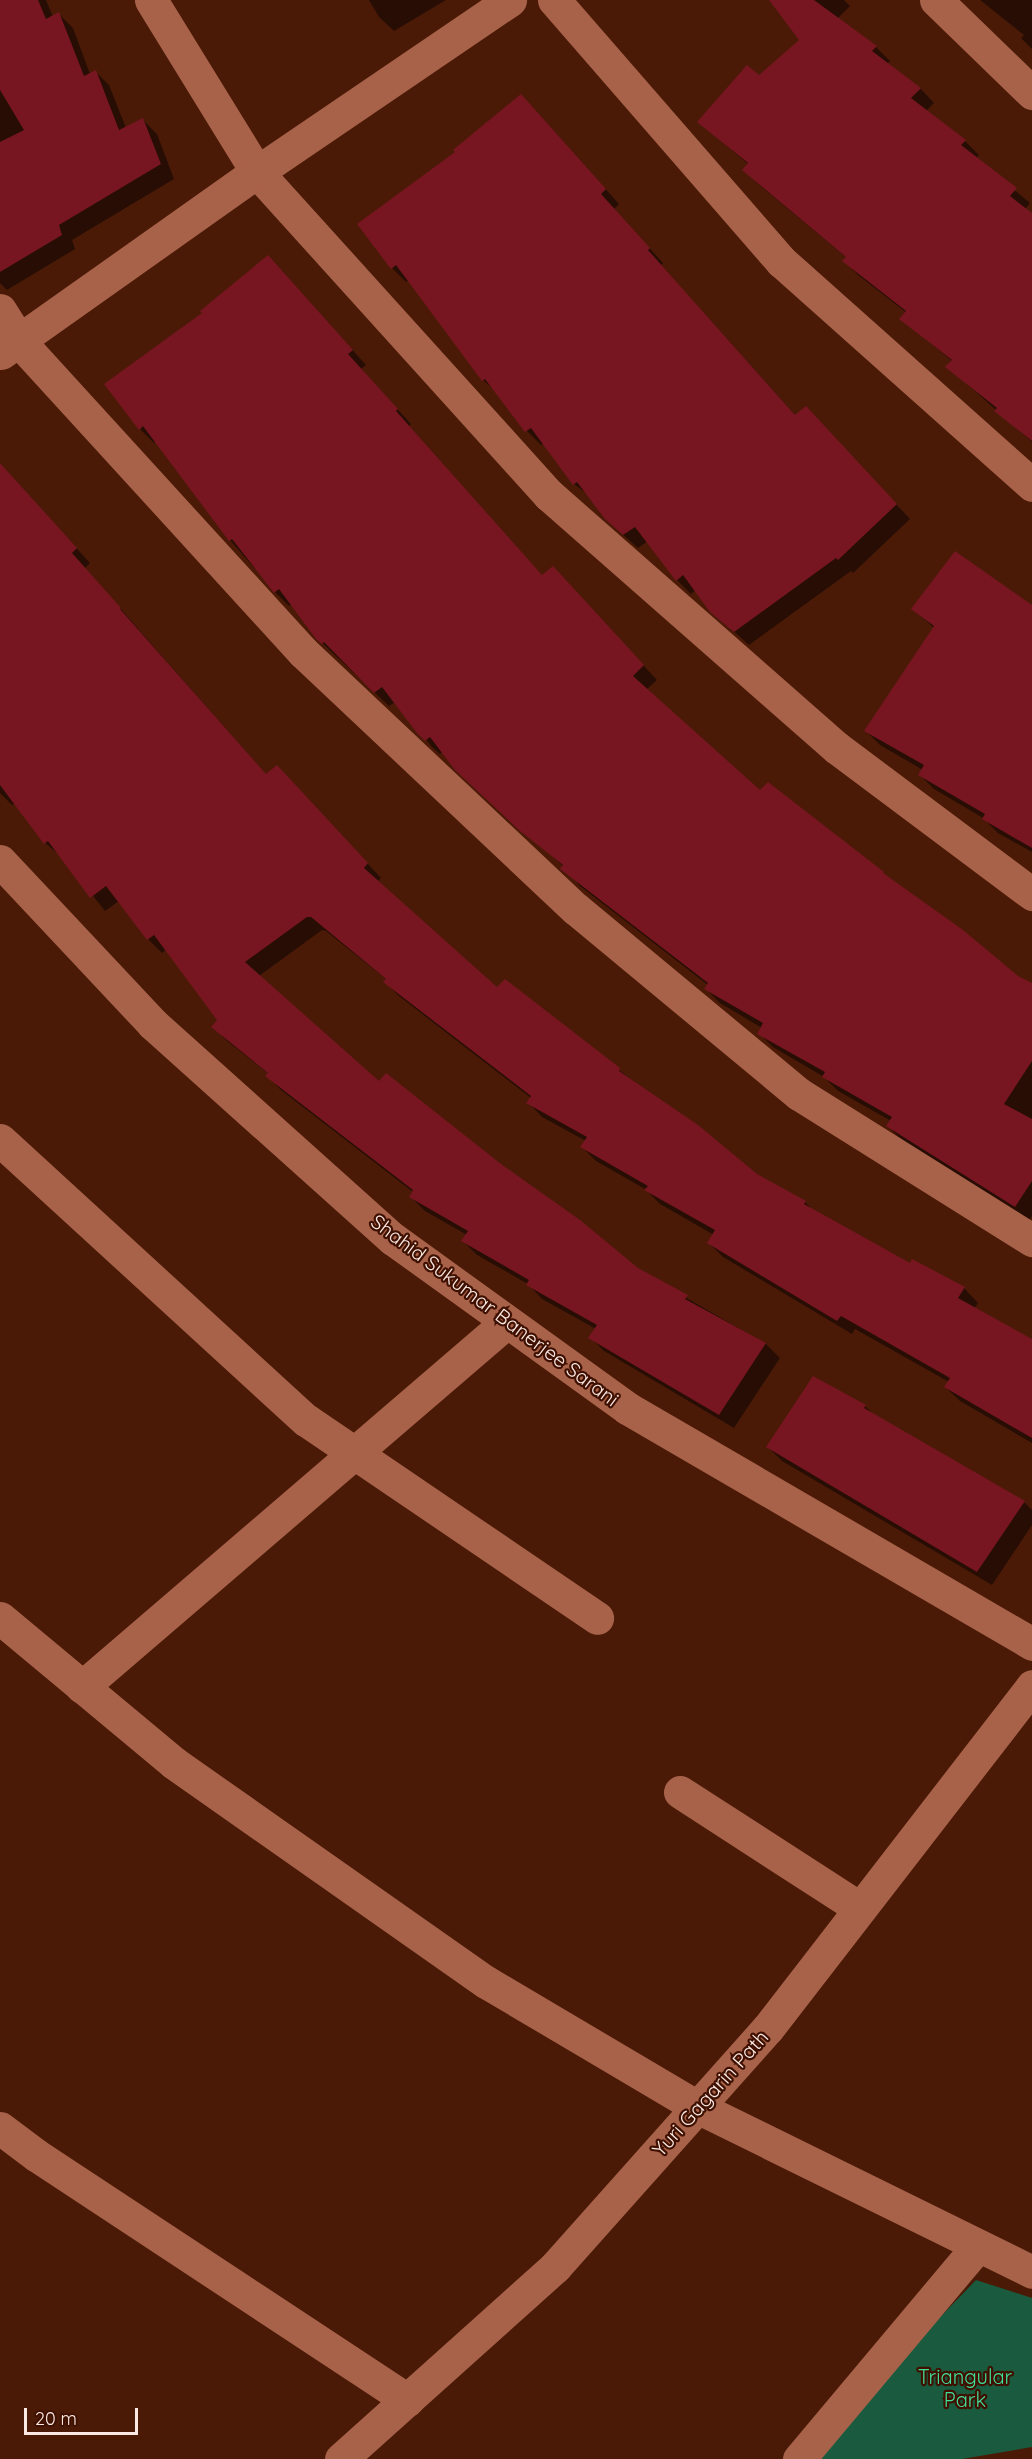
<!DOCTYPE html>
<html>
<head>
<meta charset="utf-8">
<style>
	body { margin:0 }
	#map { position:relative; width:1032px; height:2459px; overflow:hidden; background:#4a1a07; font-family:Quicksand,sans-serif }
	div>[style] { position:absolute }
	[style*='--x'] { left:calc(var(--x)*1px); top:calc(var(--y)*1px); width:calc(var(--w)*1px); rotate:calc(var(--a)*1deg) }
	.green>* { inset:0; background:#1a5a3e }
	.shadow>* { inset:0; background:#0007 }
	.building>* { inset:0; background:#771621 }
	.street>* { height:33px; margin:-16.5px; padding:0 16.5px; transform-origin:16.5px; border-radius:16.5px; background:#a86249 }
	.secondary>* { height:33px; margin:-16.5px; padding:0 16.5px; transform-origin:16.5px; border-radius:16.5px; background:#a86249 }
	span { translate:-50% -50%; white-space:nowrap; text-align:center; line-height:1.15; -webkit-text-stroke:4.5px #3f1000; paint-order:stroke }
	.street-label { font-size:20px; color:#fae9e3 }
	.park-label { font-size:20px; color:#41de9b }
	.scale { position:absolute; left:24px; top:2408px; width:114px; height:27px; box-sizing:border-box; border:3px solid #fae9e3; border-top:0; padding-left:8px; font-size:18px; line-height:21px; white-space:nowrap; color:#fae9e3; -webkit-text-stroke:4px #3f1000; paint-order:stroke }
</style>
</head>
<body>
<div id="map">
	<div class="green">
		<div style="clip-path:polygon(976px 2280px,1032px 2298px,1032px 2447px,962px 2459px,803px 2459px)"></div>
	</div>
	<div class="shadow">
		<div style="clip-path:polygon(0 0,46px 0,53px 17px,59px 14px,73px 28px,90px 74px,95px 71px,109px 85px,126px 128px,143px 120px,157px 134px,174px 179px,72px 240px,75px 249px,7px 290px,0 283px)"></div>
		<div style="clip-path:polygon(369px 0,446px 0,394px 31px,379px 17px)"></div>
		<div style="clip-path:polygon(770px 0,844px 0,850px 6px,837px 19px,876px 47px,890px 61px,887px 64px,921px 89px,934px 103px,926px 111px,965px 141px,979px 155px,976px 158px,1030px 203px,1025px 209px,1032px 215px,1032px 442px,948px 367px,952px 361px,901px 319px,907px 313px,858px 275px,844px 261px,847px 258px,758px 184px,744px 170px,749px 165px,699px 122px,759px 77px,801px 40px)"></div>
		<div style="clip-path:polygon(980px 0,1032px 0,1032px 49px,1021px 38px,1024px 35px)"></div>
		<div style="clip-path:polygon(535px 110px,619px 204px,614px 209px,663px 263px,661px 265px,796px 416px,820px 422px,910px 519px,853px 573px,851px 571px,749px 645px,711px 611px,696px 590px,691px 594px,677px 580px,648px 541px,638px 548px,621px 533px,590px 496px,574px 484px,544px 443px,541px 445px,527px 431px,498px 393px,483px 380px,409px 280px,406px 282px,392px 268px)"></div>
		<div style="clip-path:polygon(282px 271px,366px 365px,361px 369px,411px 424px,409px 426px,543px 577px,567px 583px,657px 680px,646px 690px,761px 792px,891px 881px,1017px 977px,1032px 985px,1032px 1216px,1029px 1220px,902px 1140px,888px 1126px,891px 1121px,838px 1091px,824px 1077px,773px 1047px,759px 1033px,762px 1028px,720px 1003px,706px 989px,708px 985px,580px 886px,564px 867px,472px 784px,443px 751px,440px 754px,433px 748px,395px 702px,389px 706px,317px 638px,292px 604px,289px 606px,275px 592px,230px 540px,156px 441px,154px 443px,140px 429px)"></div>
		<div style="clip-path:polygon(0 464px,90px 563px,85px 568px,267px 776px,291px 782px,381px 878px,377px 882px,497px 989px,619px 1070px,756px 1176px,805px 1202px,816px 1213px,910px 1265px,964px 1288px,978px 1303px,974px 1309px,1032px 1342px,1032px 1443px,960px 1401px,945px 1387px,949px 1382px,855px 1329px,852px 1334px,723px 1257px,709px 1243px,714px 1235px,660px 1204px,645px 1189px,596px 1161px,582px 1147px,586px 1141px,542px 1117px,528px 1102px,531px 1098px,399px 996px,385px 982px,387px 980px,326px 931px,322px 930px,259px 976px,379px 1083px,500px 1166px,638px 1270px,766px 1344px,780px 1358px,734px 1428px,604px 1351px,590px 1337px,596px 1329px,542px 1299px,528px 1284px,477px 1255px,463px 1241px,467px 1235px,425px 1211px,410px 1196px,413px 1192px,281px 1090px,267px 1076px,269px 1074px,227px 1041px,213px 1027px,219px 1020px,167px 949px,162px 953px,148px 939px,119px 901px,105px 911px,61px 856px,45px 843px,15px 803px,12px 805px,0 793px)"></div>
		<div style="clip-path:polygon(1032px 607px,1032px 852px,998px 833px,983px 818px,934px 789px,920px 775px,923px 770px,880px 745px,866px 731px,934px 628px,913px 609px)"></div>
		<div style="clip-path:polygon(865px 1406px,876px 1417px,1024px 1502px,1032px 1510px,1032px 1525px,992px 1585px,782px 1461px,768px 1447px)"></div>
	</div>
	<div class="building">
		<div style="clip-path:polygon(0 0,38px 0,46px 19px,59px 12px,84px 76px,96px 70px,119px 130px,143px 118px,161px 164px,59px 225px,62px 235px,0 272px,0 142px,24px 130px,0 90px)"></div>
		<div style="clip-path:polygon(769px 0,814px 0,877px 46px,872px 51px,921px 88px,911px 98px,966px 140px,961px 145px,1017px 188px,1010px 196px,1032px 213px,1032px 441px,994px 411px,997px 408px,945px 367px,952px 360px,899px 319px,906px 311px,842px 261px,846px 257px,742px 170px,748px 163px,697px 122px,747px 65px,759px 75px,799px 40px)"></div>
		<div style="clip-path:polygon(521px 94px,606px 189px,601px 194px,650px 248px,648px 250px,795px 415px,806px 406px,897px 504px,838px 560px,836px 558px,734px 632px,710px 612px,683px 575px,676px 581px,635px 527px,623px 535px,605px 519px,577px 482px,573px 485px,531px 428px,525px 432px,485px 379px,482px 381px,396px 265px,391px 269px,357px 224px,455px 152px,453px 150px)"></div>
		<div style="clip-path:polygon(268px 255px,353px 350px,348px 354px,398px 409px,396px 411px,542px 575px,553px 566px,644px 665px,633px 676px,760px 790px,768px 782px,884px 872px,883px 873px,963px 930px,1018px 976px,1032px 983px,1032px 1061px,1004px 1104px,1032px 1119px,1032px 1181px,1015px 1207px,886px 1126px,892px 1117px,822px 1077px,825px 1072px,757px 1034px,763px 1023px,704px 989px,708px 983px,564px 872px,560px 869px,563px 865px,520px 831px,455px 770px,430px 737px,425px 741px,417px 733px,382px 687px,374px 693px,324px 642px,322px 644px,316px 639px,279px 589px,274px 593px,232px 539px,229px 541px,143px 426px,139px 430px,104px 384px,202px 313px,200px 311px)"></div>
		<div style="clip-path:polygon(0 463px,77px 548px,72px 553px,121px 608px,120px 609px,266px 774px,277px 765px,368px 863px,364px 868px,497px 987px,505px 979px,620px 1068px,619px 1071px,698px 1125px,757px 1174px,806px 1201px,804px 1204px,910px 1263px,912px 1259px,965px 1287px,958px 1298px,1032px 1339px,1032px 1438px,944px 1387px,950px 1378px,841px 1316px,837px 1321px,707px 1243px,715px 1230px,644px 1190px,648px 1186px,580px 1147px,587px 1137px,526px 1103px,531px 1096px,383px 982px,386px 979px,311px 917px,307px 917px,245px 962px,379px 1081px,386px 1073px,501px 1164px,580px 1220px,638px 1268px,688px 1295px,685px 1299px,766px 1343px,719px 1415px,588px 1338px,597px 1325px,526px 1285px,529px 1280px,461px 1241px,468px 1231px,409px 1197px,413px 1190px,265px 1076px,268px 1073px,211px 1027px,217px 1020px,154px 935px,147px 940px,106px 886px,90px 898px,48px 841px,44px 844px,0 785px)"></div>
		<div style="clip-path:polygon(955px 551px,1032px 605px,1032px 848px,982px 819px,985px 814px,918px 775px,924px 765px,864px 731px,934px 626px,911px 609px)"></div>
		<div style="clip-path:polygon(813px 1376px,866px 1405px,864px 1408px,1025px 1501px,977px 1572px,766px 1447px)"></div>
	</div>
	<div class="street">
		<div style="--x:151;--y:0;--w:202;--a:58.4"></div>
		<div style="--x:257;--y:172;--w:435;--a:47.9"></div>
		<div style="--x:549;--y:495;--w:383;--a:41.3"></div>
		<div style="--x:837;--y:748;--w:244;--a:36.8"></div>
		<div style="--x:554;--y:0;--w:347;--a:49"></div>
		<div style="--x:782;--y:262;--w:335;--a:41.7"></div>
		<div style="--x:936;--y:0;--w:134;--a:44.1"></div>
		<div style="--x:0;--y:310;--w:36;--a:58"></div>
		<div style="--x:19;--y:341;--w:421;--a:47.6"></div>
		<div style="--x:303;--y:652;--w:375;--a:43.3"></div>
		<div style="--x:576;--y:909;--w:290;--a:39.7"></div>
		<div style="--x:799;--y:1094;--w:275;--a:32.1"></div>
		<div style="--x:1;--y:353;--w:314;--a:-35.3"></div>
		<div style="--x:257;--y:172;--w:306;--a:-34.2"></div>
		<div style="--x:0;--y:861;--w:224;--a:46.8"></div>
		<div style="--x:153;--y:1024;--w:322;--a:41.9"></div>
		<div style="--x:393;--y:1239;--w:289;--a:35.8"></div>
		<div style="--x:627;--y:1408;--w:469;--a:30.2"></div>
		<div style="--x:0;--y:1140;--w:415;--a:42.5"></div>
		<div style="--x:306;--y:1420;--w:352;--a:34.2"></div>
		<div style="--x:0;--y:1618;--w:226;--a:39.8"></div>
		<div style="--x:174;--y:1763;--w:381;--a:35.1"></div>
		<div style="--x:486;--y:1982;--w:245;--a:30.6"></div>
		<div style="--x:697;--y:2107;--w:373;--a:26.2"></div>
		<div style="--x:82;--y:1687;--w:560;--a:-40.66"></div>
		<div style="--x:680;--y:1792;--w:213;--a:32.9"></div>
		<div style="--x:0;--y:2128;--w:45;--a:36.9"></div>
		<div style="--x:36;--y:2155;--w:445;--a:33.4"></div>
		<div style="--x:799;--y:2459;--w:278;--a:-50"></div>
	</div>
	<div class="secondary">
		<div style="--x:341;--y:2459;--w:288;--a:-41.9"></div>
		<div style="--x:555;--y:2267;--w:320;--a:-48.3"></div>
		<div style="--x:768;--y:2028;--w:432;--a:-52.3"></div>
	</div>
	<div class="street-label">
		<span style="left:495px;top:1310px;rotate:37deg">Shahid Sukumar Banerjee Sarani</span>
		<span style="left:710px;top:2093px;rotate:-48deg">Yuri Gagarin Path</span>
	</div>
	<div class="park-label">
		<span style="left:965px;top:2388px">Triangular<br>Park</span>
	</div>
	<div class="scale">20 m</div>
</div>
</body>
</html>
